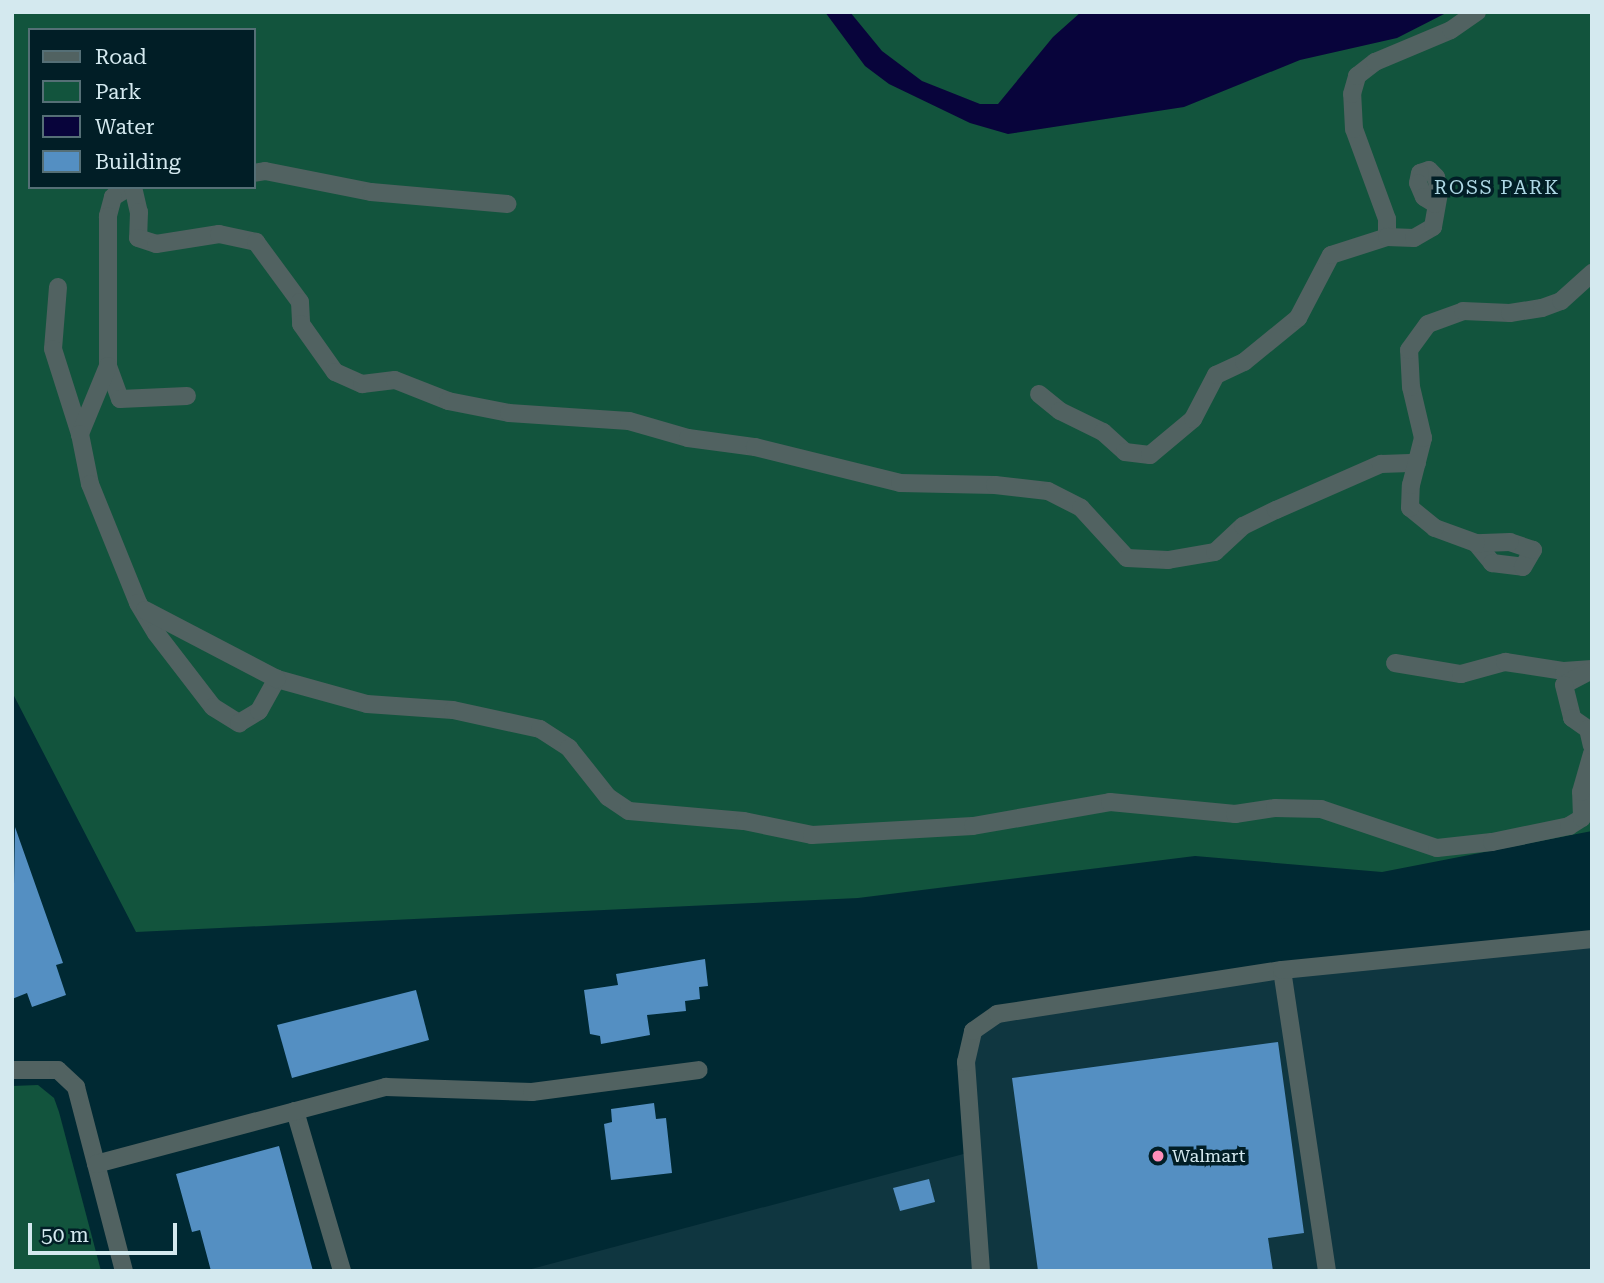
<!DOCTYPE html>
<html>
<head>
<meta charset="utf-8">
<style>
	body { margin:0 }
	#map { position:relative; width:1604px; height:1283px; overflow:hidden; background:#002933; font-family:"Roboto Serif",serif }
	div>[style] { position:absolute }
	[style*='--x'] { left:calc(var(--x)*1px); top:calc(var(--y)*1px); width:calc(var(--w)*1px); rotate:calc(var(--a)*1deg) }
	.built>* { inset:0; background:#0f3640 }
	.green>* { inset:0; background:#12543d }
	.water>* { inset:0; background:#08043b }
	.building>* { inset:0; background:#548fc2 }
	.minor>* { height:18px; margin:-9px; padding:0 9px; transform-origin:9px; border-radius:9px; background:#516261 }
	.dots>* { width:19px; height:19px; translate:-50% -50%; box-sizing:border-box; border:4px solid #011e26; border-radius:50% }
	span { translate:-50% -50%; white-space:nowrap; text-align:center; line-height:1.15; -webkit-text-stroke:7px #011e26; paint-order:stroke }
	.poi-label { font-size:18px; color:#d4e9ef }
	.left { translate:0 -50%; text-align:left }
	.neighbourhood-label { font-size:19px; color:#add7e4; letter-spacing:2px }
	.frame { position:absolute; inset:0; border:14px solid #d4e9ef; pointer-events:none }
	.legend { position:absolute; left:28px; top:28px; width:228px; height:161px; box-sizing:border-box; background:#011e26; border:2px solid #556f76; margin:0; padding:9px 12px; list-style:none; font-size:21px; color:#d4e9ef }
	.legend li { display:flex; align-items:center; gap:14px; height:35px }
	.legend b { width:35px; border:2px solid #556f76 }
	.scale { position:absolute; left:28px; top:1223px; width:149px; height:32px; box-sizing:border-box; border:4px solid #d4e9ef; border-top:0; padding-left:9px; font-size:21px; line-height:24px; white-space:nowrap; color:#d4e9ef; -webkit-text-stroke:5px #011e26; paint-order:stroke }
</style>
</head>
<body>
<div id="map">
	<div class="built">
		<div style="clip-path:polygon(1592px 939px,1592px 1271px,524px 1271px,971px 1152px,973px 1031px,997px 1014px)"></div>
	</div>
	<div class="green">
		<div style="clip-path:polygon(evenodd,12px 12px,1592px 12px,1592px 831px,1382px 872px,1195px 856px,858px 898px,136px 932px,12px 692px,12px 12px,30px 30px,254px 30px,254px 187px,30px 187px,30px 30px)"></div>
		<div style="clip-path:polygon(38px 1085px,54px 1098px,59px 1112px,101px 1271px,12px 1271px,12px 1086px)"></div>
	</div>
	<div class="water">
		<div style="clip-path:polygon(825px 12px,850px 12px,882px 51px,922px 81px,980px 104px,998px 104px,1053px 37px,1081px 12px,1448px 12px,1397px 38px,1300px 60px,1184px 107px,1008px 134px,970px 123px,889px 84px,865px 66px)"></div>
	</div>
	<div class="building">
		<div style="clip-path:polygon(15px 827px,63px 963px,56px 965px,66px 995px,32px 1007px,27px 993px,12px 999px)"></div>
		<div style="clip-path:polygon(705px 959px,708px 986px,699px 987px,700px 999px,685px 1001px,686px 1011px,647px 1015px,650px 1035px,601px 1044px,600px 1036px,590px 1034px,584px 990px,618px 985px,616px 974px)"></div>
		<div style="clip-path:polygon(416px 990px,429px 1040px,292px 1078px,277px 1025px)"></div>
		<div style="clip-path:polygon(1278px 1042px,1304px 1233px,1268px 1238px,1273px 1271px,1038px 1271px,1012px 1078px)"></div>
		<div style="clip-path:polygon(654px 1103px,656px 1119px,666px 1118px,672px 1173px,611px 1180px,604px 1124px,612px 1122px,611px 1109px)"></div>
		<div style="clip-path:polygon(279px 1146px,313px 1271px,211px 1271px,200px 1230px,192px 1232px,176px 1174px)"></div>
		<div style="clip-path:polygon(929px 1179px,935px 1202px,900px 1211px,893px 1188px)"></div>
	</div>
	<div class="minor">
		<div style="--x:254;--y:173;--w:11;--a:-10"></div>
		<div style="--x:265;--y:171;--w:108;--a:11.2"></div>
		<div style="--x:371;--y:192;--w:137;--a:5"></div>
		<div style="--x:129;--y:187;--w:19;--a:148"></div>
		<div style="--x:113;--y:197;--w:20;--a:105"></div>
		<div style="--x:108;--y:216;--w:150;--a:90"></div>
		<div style="--x:108;--y:366;--w:35;--a:70"></div>
		<div style="--x:120;--y:399;--w:67;--a:-2.6"></div>
		<div style="--x:133;--y:187;--w:26;--a:77"></div>
		<div style="--x:139;--y:212;--w:26;--a:92"></div>
		<div style="--x:138;--y:238;--w:19;--a:18"></div>
		<div style="--x:156;--y:244;--w:64;--a:-9"></div>
		<div style="--x:219;--y:234;--w:38;--a:12"></div>
		<div style="--x:256;--y:242;--w:74;--a:53.7"></div>
		<div style="--x:300;--y:302;--w:22;--a:87"></div>
		<div style="--x:301;--y:324;--w:59;--a:54.7"></div>
		<div style="--x:335;--y:372;--w:30;--a:24"></div>
		<div style="--x:362;--y:384;--w:33;--a:-7"></div>
		<div style="--x:395;--y:380;--w:57;--a:21.6"></div>
		<div style="--x:448;--y:401;--w:62;--a:11.1"></div>
		<div style="--x:509;--y:413;--w:120;--a:3.8"></div>
		<div style="--x:629;--y:421;--w:61;--a:16.1"></div>
		<div style="--x:688;--y:438;--w:68;--a:7.7"></div>
		<div style="--x:755;--y:447;--w:149;--a:13.9"></div>
		<div style="--x:900;--y:483;--w:95;--a:1.2"></div>
		<div style="--x:995;--y:485;--w:53;--a:6.5"></div>
		<div style="--x:1048;--y:491;--w:37;--a:27"></div>
		<div style="--x:1081;--y:508;--w:68;--a:47.4"></div>
		<div style="--x:1127;--y:558;--w:41;--a:2.8"></div>
		<div style="--x:1168;--y:560;--w:48;--a:-9.7"></div>
		<div style="--x:1215;--y:552;--w:38;--a:-43"></div>
		<div style="--x:1243;--y:526;--w:37;--a:-26"></div>
		<div style="--x:1276;--y:510;--w:115;--a:-23.7"></div>
		<div style="--x:1381;--y:464;--w:36;--a:-2"></div>
		<div style="--x:1387;--y:237;--w:18;--a:-90"></div>
		<div style="--x:1387;--y:219;--w:96;--a:-110.1"></div>
		<div style="--x:1354;--y:129;--w:35;--a:-93"></div>
		<div style="--x:1352;--y:94;--w:19;--a:-74"></div>
		<div style="--x:1357;--y:76;--w:23;--a:-38"></div>
		<div style="--x:1375;--y:62;--w:82;--a:-22.8"></div>
		<div style="--x:1451;--y:30;--w:32;--a:-35"></div>
		<div style="--x:58;--y:287;--w:62;--a:94.6"></div>
		<div style="--x:53;--y:349;--w:89;--a:72.4"></div>
		<div style="--x:108;--y:366;--w:74;--a:112.4"></div>
		<div style="--x:80;--y:434;--w:51;--a:78.7"></div>
		<div style="--x:90;--y:484;--w:128;--a:68"></div>
		<div style="--x:138;--y:603;--w:35;--a:59"></div>
		<div style="--x:156;--y:633;--w:93;--a:52.4"></div>
		<div style="--x:213;--y:707;--w:31;--a:32"></div>
		<div style="--x:239;--y:723;--w:23;--a:-31"></div>
		<div style="--x:259;--y:711;--w:37;--a:-61"></div>
		<div style="--x:277;--y:679;--w:93;--a:15.5"></div>
		<div style="--x:367;--y:704;--w:86;--a:4"></div>
		<div style="--x:453;--y:710;--w:89;--a:12.3"></div>
		<div style="--x:540;--y:729;--w:35;--a:33"></div>
		<div style="--x:569;--y:748;--w:63;--a:51.5"></div>
		<div style="--x:608;--y:797;--w:25;--a:34"></div>
		<div style="--x:629;--y:811;--w:115;--a:5"></div>
		<div style="--x:744;--y:821;--w:69;--a:11.6"></div>
		<div style="--x:812;--y:835;--w:161;--a:-3.2"></div>
		<div style="--x:973;--y:826;--w:139;--a:-9.9"></div>
		<div style="--x:1110;--y:802;--w:126;--a:5.5"></div>
		<div style="--x:1235;--y:814;--w:40;--a:-8.5"></div>
		<div style="--x:1275;--y:808;--w:46;--a:1.2"></div>
		<div style="--x:1321;--y:809;--w:122;--a:18.6"></div>
		<div style="--x:1437;--y:848;--w:55;--a:-6.2"></div>
		<div style="--x:1492;--y:842;--w:79;--a:-11.7"></div>
		<div style="--x:1569;--y:826;--w:15;--a:-32"></div>
		<div style="--x:1582;--y:818;--w:26;--a:-92"></div>
		<div style="--x:1581;--y:792;--w:40;--a:-74"></div>
		<div style="--x:1039;--y:394;--w:27;--a:39"></div>
		<div style="--x:1060;--y:411;--w:48;--a:26"></div>
		<div style="--x:1103;--y:432;--w:30;--a:42"></div>
		<div style="--x:1125;--y:452;--w:25;--a:7"></div>
		<div style="--x:1150;--y:455;--w:56;--a:-39.9"></div>
		<div style="--x:1193;--y:419;--w:50;--a:-62.4"></div>
		<div style="--x:1216;--y:375;--w:31;--a:-25"></div>
		<div style="--x:1244;--y:362;--w:70;--a:-39.2"></div>
		<div style="--x:1298;--y:318;--w:71;--a:-62.4"></div>
		<div style="--x:1331;--y:255;--w:59;--a:-17.8"></div>
		<div style="--x:1387;--y:237;--w:27;--a:2"></div>
		<div style="--x:1414;--y:238;--w:22;--a:-30"></div>
		<div style="--x:1433;--y:227;--w:36;--a:-80"></div>
		<div style="--x:1439;--y:192;--w:15;--a:-101"></div>
		<div style="--x:1436;--y:177;--w:10;--a:-135"></div>
		<div style="--x:1429;--y:170;--w:9;--a:162"></div>
		<div style="--x:1420;--y:173;--w:10;--a:101"></div>
		<div style="--x:1418;--y:183;--w:15;--a:67"></div>
		<div style="--x:1424;--y:197;--w:13;--a:32"></div>
		<div style="--x:1476;--y:543;--w:26;--a:51"></div>
		<div style="--x:1492;--y:563;--w:31;--a:7"></div>
		<div style="--x:1523;--y:567;--w:20;--a:-60"></div>
		<div style="--x:1533;--y:550;--w:24;--a:-161"></div>
		<div style="--x:1510;--y:542;--w:34;--a:178"></div>
		<div style="--x:1476;--y:543;--w:44;--a:-159.9"></div>
		<div style="--x:1435;--y:528;--w:32;--a:-141"></div>
		<div style="--x:1410;--y:508;--w:23;--a:-88"></div>
		<div style="--x:1411;--y:485;--w:49;--a:-75.7"></div>
		<div style="--x:1423;--y:438;--w:52;--a:-103.2"></div>
		<div style="--x:1411;--y:387;--w:37;--a:-93"></div>
		<div style="--x:1409;--y:350;--w:32;--a:-54"></div>
		<div style="--x:1428;--y:324;--w:37;--a:-20"></div>
		<div style="--x:1463;--y:311;--w:47;--a:2.4"></div>
		<div style="--x:1510;--y:313;--w:32;--a:-9"></div>
		<div style="--x:1542;--y:308;--w:20;--a:-20"></div>
		<div style="--x:1561;--y:301;--w:42;--a:-42.1"></div>
		<div style="--x:145;--y:610;--w:149;--a:27.6"></div>
		<div style="--x:1395;--y:663;--w:67;--a:9.5"></div>
		<div style="--x:1461;--y:674;--w:46;--a:-15.3"></div>
		<div style="--x:1505;--y:662;--w:60;--a:8.7"></div>
		<div style="--x:1564;--y:671;--w:28;--a:-4"></div>
		<div style="--x:1588;--y:672;--w:27;--a:152"></div>
		<div style="--x:1564;--y:685;--w:34;--a:76"></div>
		<div style="--x:1572;--y:718;--w:19;--a:35"></div>
		<div style="--x:1588;--y:729;--w:17;--a:77"></div>
		<div style="--x:12;--y:1070;--w:46;--a:0"></div>
		<div style="--x:58;--y:1070;--w:25;--a:43"></div>
		<div style="--x:76;--y:1087;--w:190;--a:75.4"></div>
		<div style="--x:295;--y:1111;--w:167;--a:73.6"></div>
		<div style="--x:96;--y:1164;--w:300;--a:-14.9"></div>
		<div style="--x:386;--y:1087;--w:146;--a:2"></div>
		<div style="--x:532;--y:1092;--w:168;--a:-7.5"></div>
		<div style="--x:981;--y:1271;--w:210;--a:-94.1"></div>
		<div style="--x:966;--y:1062;--w:32;--a:-77"></div>
		<div style="--x:973;--y:1031;--w:29;--a:-35"></div>
		<div style="--x:997;--y:1014;--w:288;--a:-8.8"></div>
		<div style="--x:1327;--y:1271;--w:304;--a:-98.5"></div>
		<div style="--x:1282;--y:970;--w:312;--a:-5.7"></div>
	</div>
	<div class="dots">
		<div style="left:1158px;top:1156px;background:#ff8eba"></div>
	</div>
	<div class="poi-label">
		<span class="left" style="left:1172px;top:1156px">Walmart</span>
	</div>
	<div class="neighbourhood-label">
		<span style="left:1497px;top:188px">ROSS PARK</span>
	</div>
	<div class="frame"></div>
	<ul class="legend">
	<li><b style="height:9px;background:#516261"></b>Road</li>
	<li><b style="height:19px;background:#12543d"></b>Park</li>
	<li><b style="height:19px;background:#08043b"></b>Water</li>
	<li><b style="height:19px;background:#548fc2"></b>Building</li>
	</ul>
	<div class="scale">50 m</div>
</div>
</body>
</html>
